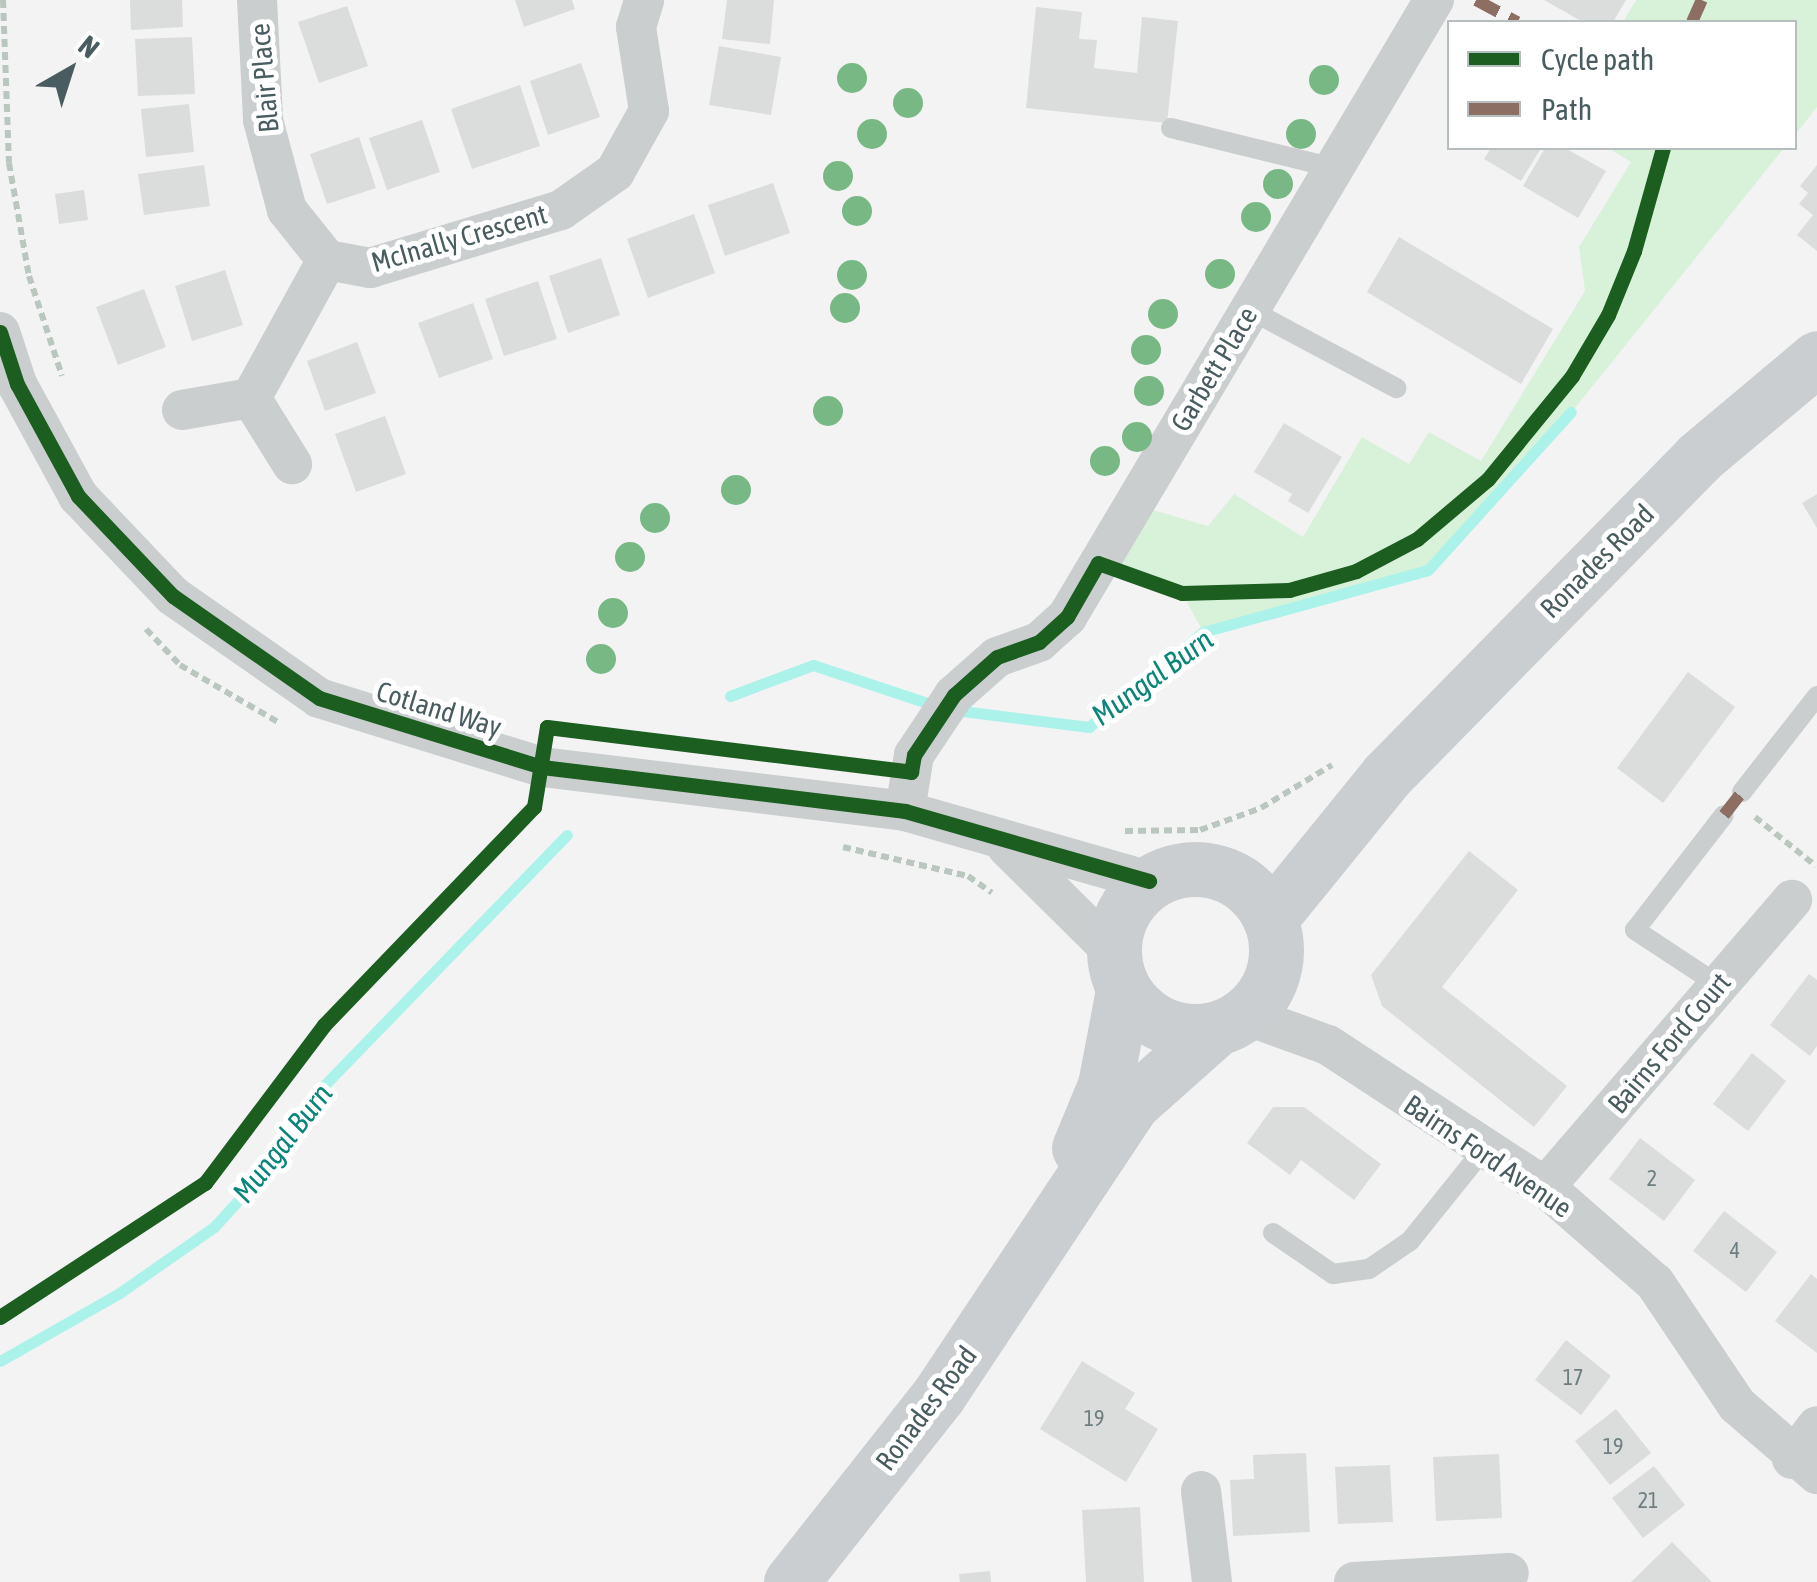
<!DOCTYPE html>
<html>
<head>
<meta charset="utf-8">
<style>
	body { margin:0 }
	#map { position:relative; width:1817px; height:1582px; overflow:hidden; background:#f3f3f3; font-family:"Asap Condensed",sans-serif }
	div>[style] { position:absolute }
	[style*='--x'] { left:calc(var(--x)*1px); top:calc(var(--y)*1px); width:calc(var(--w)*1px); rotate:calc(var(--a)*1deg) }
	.green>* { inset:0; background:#d8f2da }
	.stream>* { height:11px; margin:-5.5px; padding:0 5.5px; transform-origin:5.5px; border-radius:5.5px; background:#abf2eb }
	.building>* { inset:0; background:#dbdcdc }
	.path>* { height:6px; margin-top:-3px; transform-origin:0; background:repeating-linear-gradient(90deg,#bac7bf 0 8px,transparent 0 13px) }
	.lane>* { height:20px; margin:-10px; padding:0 10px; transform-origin:10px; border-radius:10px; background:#cacecf }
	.street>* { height:40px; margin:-20px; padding:0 20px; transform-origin:20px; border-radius:20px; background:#cacecf }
	.secondary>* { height:55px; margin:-27.5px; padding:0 27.5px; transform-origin:27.5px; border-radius:27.5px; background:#caced0 }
	.secondary>.ring { margin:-27.5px; padding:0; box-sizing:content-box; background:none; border:55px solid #caced0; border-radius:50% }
	.quiet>* { height:12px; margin-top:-6px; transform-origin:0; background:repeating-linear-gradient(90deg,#8d6e63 0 25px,transparent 0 37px) }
	.cycleway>* { height:15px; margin:-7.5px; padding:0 7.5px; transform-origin:7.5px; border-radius:7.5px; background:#1b5e20 }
	.trees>* { width:30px; height:30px; margin:-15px; border-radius:50%; background:#78b885 }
	span { translate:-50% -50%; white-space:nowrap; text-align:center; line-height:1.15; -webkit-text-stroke:10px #fff; paint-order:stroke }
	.number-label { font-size:22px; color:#6e7e80 }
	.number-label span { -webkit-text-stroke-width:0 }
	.street-label { font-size:28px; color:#495d61 }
	.water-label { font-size:30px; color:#09857a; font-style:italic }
	.legend { position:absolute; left:1447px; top:20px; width:350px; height:130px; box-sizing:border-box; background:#fff; border:2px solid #b6bec0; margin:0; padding:12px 18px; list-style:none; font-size:30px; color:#495d61 }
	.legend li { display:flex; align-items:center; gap:20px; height:50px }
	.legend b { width:50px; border:2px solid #b6bec0 }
	.north { position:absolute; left:20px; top:20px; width:100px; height:100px; -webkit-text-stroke:8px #fff; paint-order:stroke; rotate:39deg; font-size:28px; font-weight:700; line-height:40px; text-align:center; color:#495d61 }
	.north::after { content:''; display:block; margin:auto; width:35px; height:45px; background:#495d61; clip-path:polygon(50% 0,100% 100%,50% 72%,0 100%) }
</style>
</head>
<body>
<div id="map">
	<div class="green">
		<div style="clip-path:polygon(1636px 0,1817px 0,1817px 107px,1795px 135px,1794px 22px,1623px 22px)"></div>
		<div style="clip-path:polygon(1608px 148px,1784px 148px,1571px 413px,1428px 570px,1203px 632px,1182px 593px,1098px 563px,1129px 503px,1208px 526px,1234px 494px,1303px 537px,1362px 437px,1409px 464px,1429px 432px,1481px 461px,1585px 291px,1579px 247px,1631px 162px)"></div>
	</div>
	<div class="stream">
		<div style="--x:730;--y:696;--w:89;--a:-20.5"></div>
		<div style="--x:813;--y:665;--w:130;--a:18.4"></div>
		<div style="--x:954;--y:710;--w:136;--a:7.2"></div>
		<div style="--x:1089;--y:727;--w:148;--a:-39.8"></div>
		<div style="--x:1203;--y:632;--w:233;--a:-15.4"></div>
		<div style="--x:1428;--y:570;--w:213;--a:-47.9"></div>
		<div style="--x:0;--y:1361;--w:136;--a:-29.6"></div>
		<div style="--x:118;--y:1294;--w:117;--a:-34.9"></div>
		<div style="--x:214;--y:1227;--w:61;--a:-47.7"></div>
		<div style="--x:255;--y:1182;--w:99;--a:-56.1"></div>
		<div style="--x:310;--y:1100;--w:369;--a:-45.9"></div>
	</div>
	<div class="building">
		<div style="clip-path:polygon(130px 0,182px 0,183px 27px,131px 30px)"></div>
		<div style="clip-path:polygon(515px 0,572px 0,575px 9px,524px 27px)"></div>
		<div style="clip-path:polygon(727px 0,774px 0,770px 44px,722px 39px)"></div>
		<div style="clip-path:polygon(1544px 0,1626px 0,1613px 22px,1583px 22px)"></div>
		<div style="clip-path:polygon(347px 6px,368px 66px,319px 83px,298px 22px)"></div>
		<div style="clip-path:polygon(1036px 7px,1082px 12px,1079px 39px,1097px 40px,1094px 68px,1137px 73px,1142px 17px,1178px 21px,1167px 123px,1026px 108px)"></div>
		<div style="clip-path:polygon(192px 37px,195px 94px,138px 96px,135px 39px)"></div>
		<div style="clip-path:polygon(719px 46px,781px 57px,771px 115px,709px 105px)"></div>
		<div style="clip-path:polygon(581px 63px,600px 117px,548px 135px,530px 81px)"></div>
		<div style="clip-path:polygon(520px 85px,540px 146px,472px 169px,451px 109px)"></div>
		<div style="clip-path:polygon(189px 104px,194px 152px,146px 157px,141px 109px)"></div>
		<div style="clip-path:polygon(422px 120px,440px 172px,387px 190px,369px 138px)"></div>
		<div style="clip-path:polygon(359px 137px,376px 188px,327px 204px,310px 154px)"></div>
		<div style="clip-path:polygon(1491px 148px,1535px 148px,1540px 150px,1521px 181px,1484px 159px)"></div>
		<div style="clip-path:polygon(1545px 148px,1565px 148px,1606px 171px,1578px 218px,1523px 186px)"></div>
		<div style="clip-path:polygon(204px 165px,210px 206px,144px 215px,138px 174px)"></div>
		<div style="clip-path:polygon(1817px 165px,1817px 251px,1797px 235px,1813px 215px,1799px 204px,1808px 193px,1800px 186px)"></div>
		<div style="clip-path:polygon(773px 183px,790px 233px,725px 256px,708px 205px)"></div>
		<div style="clip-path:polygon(84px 190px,88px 220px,59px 224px,55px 194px)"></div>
		<div style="clip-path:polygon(694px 214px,715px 273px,648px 298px,627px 239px)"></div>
		<div style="clip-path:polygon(1399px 237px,1553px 329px,1521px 384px,1367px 292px)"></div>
		<div style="clip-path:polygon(601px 258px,620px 315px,568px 333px,549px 276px)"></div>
		<div style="clip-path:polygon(225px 270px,243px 325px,192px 341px,175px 286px)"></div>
		<div style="clip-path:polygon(538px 281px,557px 339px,504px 356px,485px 299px)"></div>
		<div style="clip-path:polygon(144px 289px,166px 347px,118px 365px,96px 307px)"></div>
		<div style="clip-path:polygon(473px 303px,493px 359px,439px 378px,418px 323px)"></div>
		<div style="clip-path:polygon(357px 342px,376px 393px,325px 411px,307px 361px)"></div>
		<div style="clip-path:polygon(385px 416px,406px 474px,356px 492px,335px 434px)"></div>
		<div style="clip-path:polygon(1284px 423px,1342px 457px,1308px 513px,1288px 501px,1292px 494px,1254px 472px)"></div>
		<div style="clip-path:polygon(1817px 494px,1817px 528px,1802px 503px)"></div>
		<div style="clip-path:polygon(1688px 672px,1735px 707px,1663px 803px,1617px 768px)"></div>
		<div style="clip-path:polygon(1469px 851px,1518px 890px,1442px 987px,1567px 1086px,1534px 1127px,1382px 1006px,1371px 975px)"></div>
		<div style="clip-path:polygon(1809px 974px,1817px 980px,1817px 1046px,1810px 1056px,1770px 1025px)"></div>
		<div style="clip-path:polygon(1752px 1053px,1786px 1081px,1748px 1131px,1713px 1104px)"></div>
		<div style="clip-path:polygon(1273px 1107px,1304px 1107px,1381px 1164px,1354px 1200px,1301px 1160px,1290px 1175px,1247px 1143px)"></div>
		<div style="clip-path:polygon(1640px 1138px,1695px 1180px,1664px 1221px,1609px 1179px)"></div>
		<div style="clip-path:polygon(1724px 1211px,1777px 1252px,1746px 1292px,1693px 1251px)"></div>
		<div style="clip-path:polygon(1811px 1274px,1817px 1279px,1817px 1353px,1775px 1321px)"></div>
		<div style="clip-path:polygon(1566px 1340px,1611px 1376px,1581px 1415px,1535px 1380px)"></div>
		<div style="clip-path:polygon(1082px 1361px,1135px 1393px,1125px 1409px,1158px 1429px,1126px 1482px,1040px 1429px)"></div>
		<div style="clip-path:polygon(1616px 1409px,1651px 1453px,1610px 1485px,1575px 1441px)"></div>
		<div style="clip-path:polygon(1306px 1453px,1310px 1532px,1233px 1536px,1230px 1480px,1254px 1479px,1253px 1455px)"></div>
		<div style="clip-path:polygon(1499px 1454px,1502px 1518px,1436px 1521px,1433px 1457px)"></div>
		<div style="clip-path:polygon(1390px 1465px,1393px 1522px,1338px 1524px,1335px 1467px)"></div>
		<div style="clip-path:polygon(1654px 1466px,1685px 1505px,1643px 1538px,1612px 1498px)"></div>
		<div style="clip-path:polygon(1140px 1507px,1144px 1582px,1086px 1582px,1082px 1510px)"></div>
		<div style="clip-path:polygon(1672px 1542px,1712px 1582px,1631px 1582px)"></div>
		<div style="clip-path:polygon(990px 1571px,991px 1582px,960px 1582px,959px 1574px)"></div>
	</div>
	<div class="path">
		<div style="--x:3;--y:0;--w:163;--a:87.9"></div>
		<div style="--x:9;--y:163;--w:115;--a:80"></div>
		<div style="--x:29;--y:276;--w:105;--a:71.7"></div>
		<div style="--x:146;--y:629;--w:50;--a:46.6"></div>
		<div style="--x:180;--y:665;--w:113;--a:30.2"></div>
		<div style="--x:1755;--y:817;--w:78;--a:38.8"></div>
		<div style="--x:1125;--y:831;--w:75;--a:-0.8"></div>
		<div style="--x:1200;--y:830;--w:65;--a:-19.8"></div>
		<div style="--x:1261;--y:808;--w:83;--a:-31.2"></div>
		<div style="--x:843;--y:847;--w:128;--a:13.1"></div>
		<div style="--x:968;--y:876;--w:29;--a:35"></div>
	</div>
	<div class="lane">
		<div style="--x:1171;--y:128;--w:168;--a:13.8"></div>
		<div style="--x:1250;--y:310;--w:166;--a:28.1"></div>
		<div style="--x:1742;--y:792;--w:122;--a:-52"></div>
		<div style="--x:1720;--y:986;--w:102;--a:-146.6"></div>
		<div style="--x:1635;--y:930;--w:145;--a:-52.3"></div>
		<div style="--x:1273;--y:1233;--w:73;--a:34.3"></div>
		<div style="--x:1333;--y:1274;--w:36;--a:-8"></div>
		<div style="--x:1369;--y:1269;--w:50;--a:-34.3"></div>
		<div style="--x:1410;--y:1241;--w:118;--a:-51.2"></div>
	</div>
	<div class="street">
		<div style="--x:257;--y:0;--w:120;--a:87.1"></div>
		<div style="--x:263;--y:120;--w:93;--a:75.1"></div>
		<div style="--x:287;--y:210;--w:64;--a:51.3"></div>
		<div style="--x:327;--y:260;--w:44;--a:10.5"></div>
		<div style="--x:370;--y:268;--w:200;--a:-16.9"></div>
		<div style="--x:561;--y:210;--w:66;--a:-35.1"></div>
		<div style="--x:615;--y:172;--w:70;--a:-60.9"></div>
		<div style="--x:649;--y:111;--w:85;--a:-98.8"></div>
		<div style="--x:636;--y:27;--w:28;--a:-73"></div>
		<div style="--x:0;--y:332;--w:55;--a:71.9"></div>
		<div style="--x:17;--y:384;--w:128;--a:61.4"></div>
		<div style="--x:78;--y:496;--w:138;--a:46.5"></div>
		<div style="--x:173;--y:596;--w:178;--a:34.9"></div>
		<div style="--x:319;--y:698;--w:233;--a:17.2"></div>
		<div style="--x:542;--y:767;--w:366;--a:6.9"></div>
		<div style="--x:905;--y:811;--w:254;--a:16"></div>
		<div style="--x:251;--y:398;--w:78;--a:58.2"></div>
		<div style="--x:182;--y:410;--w:70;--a:-9.9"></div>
		<div style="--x:251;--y:398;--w:158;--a:-61.2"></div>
		<div style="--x:905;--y:811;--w:57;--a:-80.9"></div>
		<div style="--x:914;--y:755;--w:72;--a:-56.3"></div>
		<div style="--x:954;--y:695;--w:57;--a:-41.5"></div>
		<div style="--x:997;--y:657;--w:45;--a:-19.7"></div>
		<div style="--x:1039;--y:642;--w:38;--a:-42"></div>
		<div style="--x:1067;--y:617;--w:718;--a:-59.26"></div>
		<div style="--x:1007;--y:847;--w:148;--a:44.7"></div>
		<div style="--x:1245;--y:1015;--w:88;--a:19.9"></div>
		<div style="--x:1328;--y:1045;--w:259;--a:33.2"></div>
		<div style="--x:1545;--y:1187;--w:146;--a:41.1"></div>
		<div style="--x:1655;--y:1283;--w:147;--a:56.1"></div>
		<div style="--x:1737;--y:1405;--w:106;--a:40.8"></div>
		<div style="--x:1545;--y:1187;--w:379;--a:-49.3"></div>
		<div style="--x:1792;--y:1459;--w:41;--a:-52.9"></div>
		<div style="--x:1201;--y:1491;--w:92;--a:83.1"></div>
		<div style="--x:1354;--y:1582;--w:155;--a:-3.3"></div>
	</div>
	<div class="secondary">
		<div class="ring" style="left:1114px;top:869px;width:107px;height:107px"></div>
		<div style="--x:1270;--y:919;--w:186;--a:-50.9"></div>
		<div style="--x:1387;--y:775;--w:444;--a:-45.5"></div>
		<div style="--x:1698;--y:458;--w:155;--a:-40"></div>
		<div style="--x:1079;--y:1148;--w:68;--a:-67.6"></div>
		<div style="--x:1105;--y:1085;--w:96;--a:-79.2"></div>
		<div style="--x:791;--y:1582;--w:237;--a:-51.7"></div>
		<div style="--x:938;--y:1396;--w:352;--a:-56.4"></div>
		<div style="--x:1133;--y:1103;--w:110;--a:-41.7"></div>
	</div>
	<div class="quiet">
		<div style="--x:1476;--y:0;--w:47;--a:28.2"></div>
		<div style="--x:1692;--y:22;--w:24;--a:-66"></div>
		<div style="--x:1724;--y:815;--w:29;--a:-52"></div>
	</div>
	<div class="cycleway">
		<div style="--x:0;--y:332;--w:55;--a:71.9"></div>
		<div style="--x:17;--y:384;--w:128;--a:61.4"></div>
		<div style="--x:78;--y:496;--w:138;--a:46.5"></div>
		<div style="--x:173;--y:596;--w:178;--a:34.9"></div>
		<div style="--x:319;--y:698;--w:233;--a:17.2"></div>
		<div style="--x:542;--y:767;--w:366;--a:6.9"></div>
		<div style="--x:905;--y:811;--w:254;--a:16"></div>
		<div style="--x:0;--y:1317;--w:245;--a:-33.2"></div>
		<div style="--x:205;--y:1183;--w:198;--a:-53"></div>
		<div style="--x:324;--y:1025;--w:303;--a:-46.1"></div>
		<div style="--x:534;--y:807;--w:81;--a:-80.8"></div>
		<div style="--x:547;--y:727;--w:367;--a:7"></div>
		<div style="--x:911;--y:772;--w:17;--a:-80"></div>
		<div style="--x:914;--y:755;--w:72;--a:-56.3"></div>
		<div style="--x:954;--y:695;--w:57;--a:-41.5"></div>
		<div style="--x:997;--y:657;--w:45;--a:-19.7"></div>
		<div style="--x:1039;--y:642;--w:38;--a:-42"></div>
		<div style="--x:1067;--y:617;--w:62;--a:-60.1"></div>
		<div style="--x:1098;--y:563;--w:89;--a:19.7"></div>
		<div style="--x:1182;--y:593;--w:107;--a:-1.6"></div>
		<div style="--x:1289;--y:590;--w:70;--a:-15.8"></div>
		<div style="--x:1356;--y:571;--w:69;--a:-27.7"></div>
		<div style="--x:1417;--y:539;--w:93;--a:-40.2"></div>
		<div style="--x:1488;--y:479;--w:133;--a:-50.8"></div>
		<div style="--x:1572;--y:376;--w:71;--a:-59.5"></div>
		<div style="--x:1608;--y:315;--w:69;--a:-67.9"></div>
		<div style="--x:1634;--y:251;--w:107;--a:-74.3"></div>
	</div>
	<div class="trees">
		<div style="left:852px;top:78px"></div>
		<div style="left:1324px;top:80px"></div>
		<div style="left:908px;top:103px"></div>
		<div style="left:872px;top:134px"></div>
		<div style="left:1301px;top:134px"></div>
		<div style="left:838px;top:176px"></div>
		<div style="left:1278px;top:184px"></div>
		<div style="left:857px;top:211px"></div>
		<div style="left:1256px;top:217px"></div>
		<div style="left:1220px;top:274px"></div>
		<div style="left:852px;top:275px"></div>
		<div style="left:845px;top:308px"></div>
		<div style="left:1163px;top:314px"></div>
		<div style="left:1146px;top:350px"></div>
		<div style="left:1149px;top:391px"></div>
		<div style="left:828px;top:411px"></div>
		<div style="left:1137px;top:437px"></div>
		<div style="left:1105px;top:461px"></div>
		<div style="left:736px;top:490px"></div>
		<div style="left:655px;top:518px"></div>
		<div style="left:630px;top:557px"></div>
		<div style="left:613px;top:613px"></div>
		<div style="left:601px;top:659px"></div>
	</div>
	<div class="number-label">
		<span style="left:1652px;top:1179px">2</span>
		<span style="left:1735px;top:1251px">4</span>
		<span style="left:1573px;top:1378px">17</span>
		<span style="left:1094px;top:1419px">19</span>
		<span style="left:1613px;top:1447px">19</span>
		<span style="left:1648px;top:1501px">21</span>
	</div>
	<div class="street-label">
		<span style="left:264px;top:78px;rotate:-95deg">Blair Place</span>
		<span style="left:459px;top:238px;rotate:-16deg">McInally Crescent</span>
		<span style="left:1214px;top:369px;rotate:-59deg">Garbett Place</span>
		<span style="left:1597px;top:561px;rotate:-45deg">Ronades Road</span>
		<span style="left:439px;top:709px;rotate:17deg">Cotland Way</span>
		<span style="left:1669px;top:1043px;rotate:-50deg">Bairns Ford Court</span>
		<span style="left:1488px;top:1156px;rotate:34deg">Bairns Ford Avenue</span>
		<span style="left:926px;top:1408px;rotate:-53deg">Ronades Road</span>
	</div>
	<div class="water-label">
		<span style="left:1152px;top:677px;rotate:-36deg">Mungal Burn</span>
		<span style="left:282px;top:1143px;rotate:-52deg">Mungal Burn</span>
	</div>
	<ul class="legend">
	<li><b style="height:12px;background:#1b5e20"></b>Cycle path</li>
	<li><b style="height:12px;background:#8d6e63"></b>Path</li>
	</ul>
	<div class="north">N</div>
</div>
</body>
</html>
